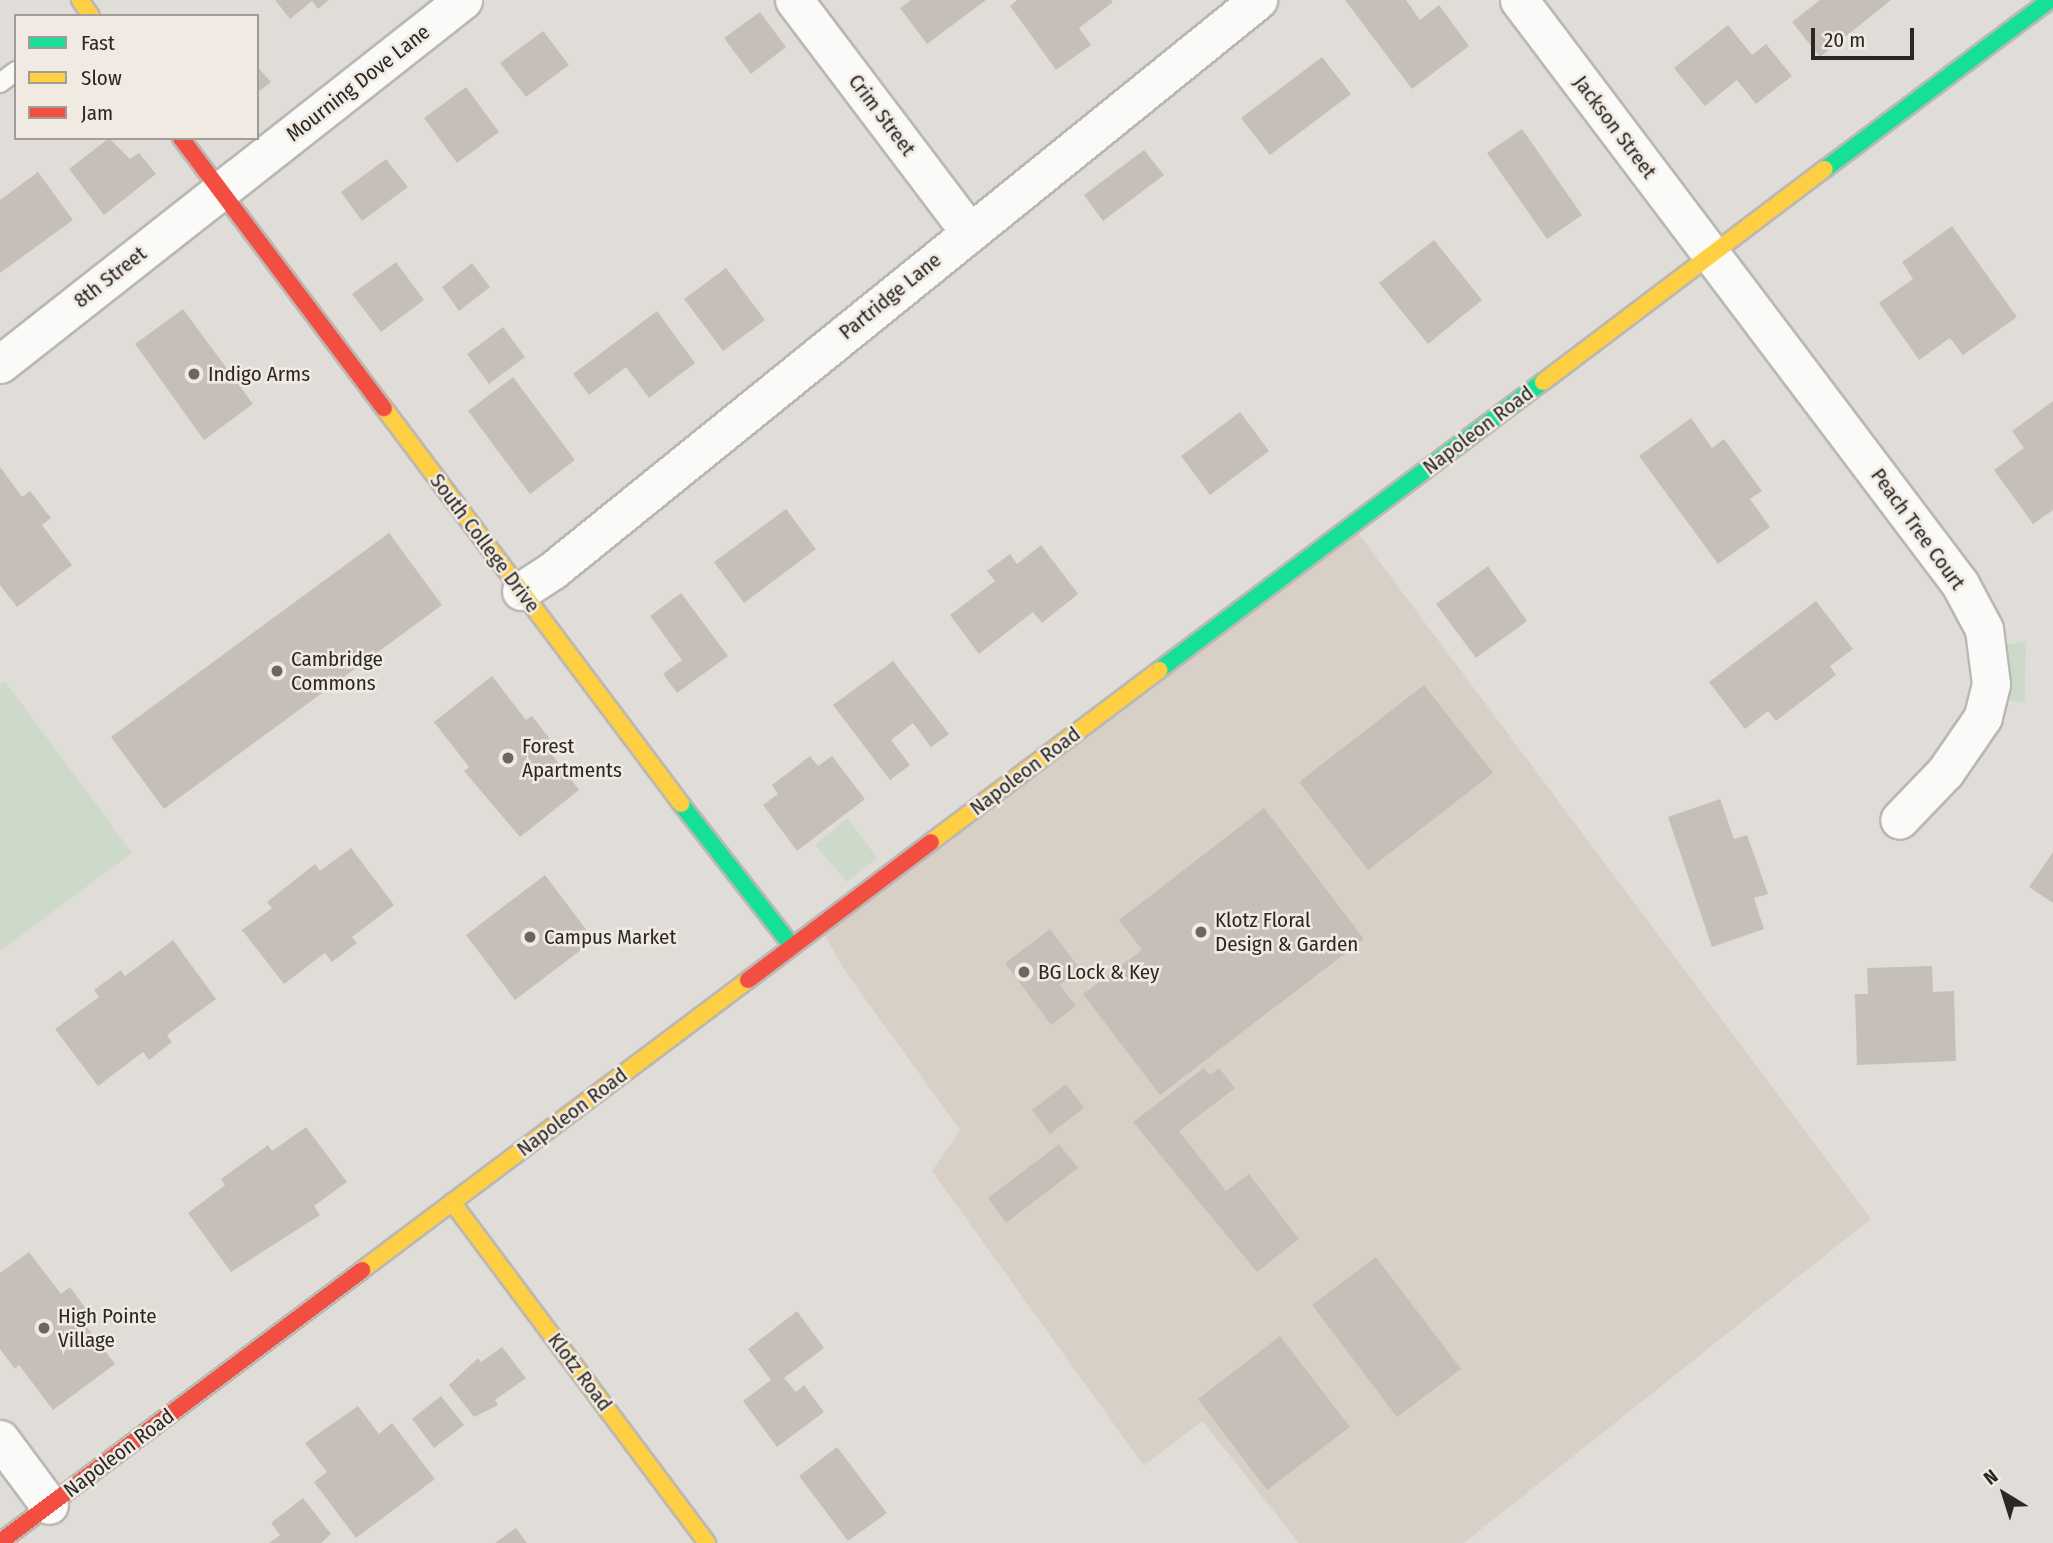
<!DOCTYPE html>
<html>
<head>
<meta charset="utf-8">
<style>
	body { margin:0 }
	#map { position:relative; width:2053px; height:1543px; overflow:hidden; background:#e0ddd8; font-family:"Fira Sans Condensed",sans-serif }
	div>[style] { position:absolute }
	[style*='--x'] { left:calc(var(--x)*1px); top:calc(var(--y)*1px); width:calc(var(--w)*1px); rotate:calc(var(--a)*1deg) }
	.built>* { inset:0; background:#d8d0c7 }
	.green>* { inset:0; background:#cddac9 }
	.building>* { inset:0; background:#c6bfb8 }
	.roads { filter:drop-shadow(2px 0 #bbb8b4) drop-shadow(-2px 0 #bbb8b4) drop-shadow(0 2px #bbb8b4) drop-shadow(0 -2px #bbb8b4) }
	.lane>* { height:18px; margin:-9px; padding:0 9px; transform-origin:9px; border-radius:9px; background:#fafaf9 }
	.street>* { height:37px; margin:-18.5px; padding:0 18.5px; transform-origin:18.5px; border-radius:18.5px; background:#fafaf9 }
	.fast>* { height:16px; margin:-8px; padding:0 8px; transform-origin:8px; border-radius:8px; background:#16e098 }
	.slow>* { height:16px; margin:-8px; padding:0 8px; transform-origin:8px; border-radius:8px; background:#ffcf43 }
	.jam>* { height:16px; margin:-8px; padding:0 8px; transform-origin:8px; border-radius:8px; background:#f24e42 }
	.dots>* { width:19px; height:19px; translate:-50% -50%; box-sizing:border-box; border:4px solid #f1eae2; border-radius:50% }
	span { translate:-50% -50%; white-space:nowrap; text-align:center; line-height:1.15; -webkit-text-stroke:5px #f1eae2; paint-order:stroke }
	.street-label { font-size:21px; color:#2a2724 }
	.poi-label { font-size:21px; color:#2a2724 }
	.left { translate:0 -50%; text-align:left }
	.legend { position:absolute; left:14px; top:14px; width:245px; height:126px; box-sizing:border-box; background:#f1eae2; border:2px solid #a19c96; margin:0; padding:9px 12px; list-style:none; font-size:21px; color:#2a2724 }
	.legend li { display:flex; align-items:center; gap:14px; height:35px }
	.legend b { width:35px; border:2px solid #a19c96 }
	.north { position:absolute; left:1969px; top:1459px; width:70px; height:70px; -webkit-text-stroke:5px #f1eae2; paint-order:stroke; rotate:322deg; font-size:19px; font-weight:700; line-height:28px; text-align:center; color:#2a2724 }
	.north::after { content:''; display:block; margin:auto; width:24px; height:32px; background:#2a2724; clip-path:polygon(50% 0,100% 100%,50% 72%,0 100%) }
	.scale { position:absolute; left:1811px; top:28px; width:103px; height:32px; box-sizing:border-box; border:4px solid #2a2724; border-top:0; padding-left:9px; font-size:21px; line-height:24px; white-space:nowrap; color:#2a2724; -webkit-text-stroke:5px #f1eae2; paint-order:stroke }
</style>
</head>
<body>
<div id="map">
	<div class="built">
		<div style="clip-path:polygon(1352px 525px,1871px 1219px,1464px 1543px,1299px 1543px,1202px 1421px,1144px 1466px,932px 1171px,960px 1130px,845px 971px,819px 925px)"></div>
	</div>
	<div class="green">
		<div style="clip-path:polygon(2026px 641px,2025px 701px,2014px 702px,2007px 697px,2006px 645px)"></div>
		<div style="clip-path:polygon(5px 681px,132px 853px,0 951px,0 685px)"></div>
		<div style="clip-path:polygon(848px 818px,877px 858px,847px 882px,815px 845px)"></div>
	</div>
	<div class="building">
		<div style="clip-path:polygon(275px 0,329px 0,318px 9px,312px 1px,290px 19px)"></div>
		<div style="clip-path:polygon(911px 0,986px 0,927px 44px,900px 8px)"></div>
		<div style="clip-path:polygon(1017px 0,1111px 0,1113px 2px,1079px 28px,1091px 45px,1056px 70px,1010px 6px)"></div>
		<div style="clip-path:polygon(1345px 0,1406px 0,1420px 20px,1439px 5px,1469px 46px,1412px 89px)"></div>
		<div style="clip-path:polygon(1820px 0,1891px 0,1820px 57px,1792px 22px)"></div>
		<div style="clip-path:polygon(760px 12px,786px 47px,751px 74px,724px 38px)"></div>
		<div style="clip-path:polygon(1728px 25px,1752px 55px,1766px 44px,1792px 76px,1756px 104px,1737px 80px,1705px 106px,1674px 68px)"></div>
		<div style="clip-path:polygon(543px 31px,569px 65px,526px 97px,500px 63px)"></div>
		<div style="clip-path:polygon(1322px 57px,1351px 94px,1270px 155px,1241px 118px)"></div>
		<div style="clip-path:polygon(257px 66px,271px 82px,257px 93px)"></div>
		<div style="clip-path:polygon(466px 87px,499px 132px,457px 163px,424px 118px)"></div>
		<div style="clip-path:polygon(1522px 129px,1582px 215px,1547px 239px,1487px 153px)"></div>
		<div style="clip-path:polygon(109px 138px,130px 159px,139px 153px,156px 174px,104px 215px,69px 169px)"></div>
		<div style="clip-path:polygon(1144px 150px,1164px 175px,1103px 221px,1084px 195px)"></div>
		<div style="clip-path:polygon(386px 159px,408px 187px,362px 221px,341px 192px)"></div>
		<div style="clip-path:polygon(38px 172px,73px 220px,0 273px,0 200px)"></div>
		<div style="clip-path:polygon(1952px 226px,2017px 317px,1963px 355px,1950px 338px,1919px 360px,1879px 303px,1913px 279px,1902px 262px)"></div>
		<div style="clip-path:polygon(1434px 240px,1482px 300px,1428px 344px,1379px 283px)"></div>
		<div style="clip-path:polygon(396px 262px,424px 300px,381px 332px,352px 294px)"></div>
		<div style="clip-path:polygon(472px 263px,490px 287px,459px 311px,442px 287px)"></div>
		<div style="clip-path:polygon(726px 268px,765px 320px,723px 351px,684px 299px)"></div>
		<div style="clip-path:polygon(183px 309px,253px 404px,204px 440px,135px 344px)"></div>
		<div style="clip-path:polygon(657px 311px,695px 363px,649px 398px,626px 367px,589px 395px,573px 374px)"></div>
		<div style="clip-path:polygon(503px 327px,525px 357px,489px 384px,467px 354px)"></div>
		<div style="clip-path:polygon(513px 377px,575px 460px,530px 494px,468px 411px)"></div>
		<div style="clip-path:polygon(2053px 401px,2053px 510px,2033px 524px,1994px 470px,2024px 448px,2012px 431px)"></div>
		<div style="clip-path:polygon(1240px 412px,1269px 451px,1210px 495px,1181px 456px)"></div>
		<div style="clip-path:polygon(1691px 418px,1712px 448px,1724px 439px,1762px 491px,1750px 499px,1770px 527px,1718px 564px,1639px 456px)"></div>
		<div style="clip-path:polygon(0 467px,22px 497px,30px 491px,51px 518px,42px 525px,72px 565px,17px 607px,0 585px)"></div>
		<div style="clip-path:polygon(786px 509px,816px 549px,744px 603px,714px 562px)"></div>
		<div style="clip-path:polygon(389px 533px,442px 605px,164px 809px,111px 737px)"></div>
		<div style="clip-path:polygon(1041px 545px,1078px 594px,1042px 623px,1033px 612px,979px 654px,950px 615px,995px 581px,987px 571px,1010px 554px,1017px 564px)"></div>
		<div style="clip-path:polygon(1488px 566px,1527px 621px,1476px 658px,1436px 604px)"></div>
		<div style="clip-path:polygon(681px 593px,728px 656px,677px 693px,663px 674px,682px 660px,650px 616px)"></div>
		<div style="clip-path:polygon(1816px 601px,1853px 649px,1830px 666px,1836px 675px,1776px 721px,1768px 711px,1745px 729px,1709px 682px)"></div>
		<div style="clip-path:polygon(893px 661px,949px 734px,931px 747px,913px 723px,891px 740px,910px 765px,890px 780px,833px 705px)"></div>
		<div style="clip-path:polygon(492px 676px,526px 720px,532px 716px,553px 743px,547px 748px,579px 790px,520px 837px,464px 771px,469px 767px,434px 722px)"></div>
		<div style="clip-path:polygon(1424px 685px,1493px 773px,1368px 870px,1299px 782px)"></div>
		<div style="clip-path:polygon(810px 756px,818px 766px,832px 756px,865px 799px,797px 851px,763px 805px,778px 794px,772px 785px)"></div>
		<div style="clip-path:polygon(1720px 799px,1734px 839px,1747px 835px,1768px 894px,1754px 898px,1764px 929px,1712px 947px,1668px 817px)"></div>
		<div style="clip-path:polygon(1264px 808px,1364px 939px,1160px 1095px,1083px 994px,1142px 950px,1119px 920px)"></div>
		<div style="clip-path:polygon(351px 848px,394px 905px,352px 937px,357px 943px,332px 962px,325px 953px,284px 984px,242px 930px,272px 908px,267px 902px,315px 864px,320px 871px)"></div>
		<div style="clip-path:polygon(2053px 852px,2053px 903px,2029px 887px)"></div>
		<div style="clip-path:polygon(545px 875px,594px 940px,515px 1000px,466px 935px)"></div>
		<div style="clip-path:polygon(1050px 929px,1080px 969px,1060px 985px,1076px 1006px,1051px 1025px,1005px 963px)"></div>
		<div style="clip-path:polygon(173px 940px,216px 999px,167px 1035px,172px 1042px,149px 1060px,143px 1052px,98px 1086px,55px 1029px,99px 997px,94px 990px,121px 970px,125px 976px)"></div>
		<div style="clip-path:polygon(1932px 966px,1933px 992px,1954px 991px,1956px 1061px,1857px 1065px,1855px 994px,1868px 994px,1867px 968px)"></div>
		<div style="clip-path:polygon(1204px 1068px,1210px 1075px,1219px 1068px,1235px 1088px,1179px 1131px,1226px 1191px,1249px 1174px,1299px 1239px,1257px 1272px,1133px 1122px)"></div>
		<div style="clip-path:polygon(1066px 1084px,1084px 1108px,1050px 1134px,1032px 1110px)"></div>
		<div style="clip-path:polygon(306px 1127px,347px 1182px,314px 1206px,320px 1215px,231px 1272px,188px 1213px,225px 1185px,221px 1179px,268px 1145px,272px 1151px)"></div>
		<div style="clip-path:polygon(1059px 1144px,1078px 1168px,1006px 1223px,988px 1198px)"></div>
		<div style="clip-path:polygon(29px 1252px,61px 1294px,70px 1287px,89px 1313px,81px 1319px,115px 1364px,53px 1410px,19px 1365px,15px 1369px,0 1349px,0 1273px)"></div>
		<div style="clip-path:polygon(1376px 1257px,1461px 1369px,1397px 1417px,1312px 1305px)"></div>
		<div style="clip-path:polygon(797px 1311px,824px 1348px,784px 1378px,796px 1392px,804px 1385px,824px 1412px,777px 1447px,743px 1401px,771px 1380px,748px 1349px)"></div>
		<div style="clip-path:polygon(1280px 1336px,1350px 1427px,1267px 1490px,1198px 1399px)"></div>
		<div style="clip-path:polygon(502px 1347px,526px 1378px,495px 1400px,498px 1405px,474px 1417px,449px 1385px,478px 1358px,481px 1362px)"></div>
		<div style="clip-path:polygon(441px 1396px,464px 1425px,434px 1448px,412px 1419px)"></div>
		<div style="clip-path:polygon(358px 1406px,379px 1434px,392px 1423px,435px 1479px,356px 1538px,314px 1482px,327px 1472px,305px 1443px)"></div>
		<div style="clip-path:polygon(837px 1447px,887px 1513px,848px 1541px,799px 1476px)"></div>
		<div style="clip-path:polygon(303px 1498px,331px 1534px,321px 1543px,269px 1543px,280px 1535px,271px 1523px)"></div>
		<div style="clip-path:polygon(516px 1528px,527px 1543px,495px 1543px)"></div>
	</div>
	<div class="roads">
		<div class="lane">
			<div style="--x:0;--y:83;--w:20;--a:-37"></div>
		</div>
		<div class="street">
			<div style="--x:794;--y:0;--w:290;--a:52.9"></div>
			<div style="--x:1519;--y:0;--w:732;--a:52.94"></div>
			<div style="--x:1960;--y:584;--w:51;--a:61.9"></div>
			<div style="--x:1984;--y:629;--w:55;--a:82.7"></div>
			<div style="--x:1991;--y:684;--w:34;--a:104"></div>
			<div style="--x:1983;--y:717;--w:67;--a:124.6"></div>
			<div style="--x:1945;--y:772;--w:66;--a:133.8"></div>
			<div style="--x:0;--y:364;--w:589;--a:-38.17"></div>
			<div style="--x:521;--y:591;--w:38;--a:-33"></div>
			<div style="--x:553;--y:570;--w:907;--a:-38.96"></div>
			<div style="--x:0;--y:1439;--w:82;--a:53.4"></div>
		</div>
		<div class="fast">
			<div style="--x:1825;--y:169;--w:281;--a:-36.9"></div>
			<div style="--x:1159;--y:670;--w:480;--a:-36.9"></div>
			<div style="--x:681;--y:804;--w:180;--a:52"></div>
		</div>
		<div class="slow">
			<div style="--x:80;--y:0;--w:19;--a:55"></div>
			<div style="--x:1543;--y:382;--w:353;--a:-37.1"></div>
			<div style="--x:384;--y:408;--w:495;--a:53.1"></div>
			<div style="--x:931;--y:842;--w:286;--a:-37"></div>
			<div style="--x:452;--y:1202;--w:426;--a:53.2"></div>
			<div style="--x:362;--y:1270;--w:483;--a:-36.9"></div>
		</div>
		<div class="jam">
			<div style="--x:181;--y:138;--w:338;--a:53.1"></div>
			<div style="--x:748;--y:980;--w:229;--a:-37"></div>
			<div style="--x:0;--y:1542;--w:453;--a:-36.9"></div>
		</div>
	</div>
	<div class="dots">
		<div style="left:194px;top:374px;background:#6a6763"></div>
		<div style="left:277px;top:671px;background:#6a6763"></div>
		<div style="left:508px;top:758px;background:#6a6763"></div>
		<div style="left:1201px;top:932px;background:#6a6763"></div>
		<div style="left:530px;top:937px;background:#6a6763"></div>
		<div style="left:1024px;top:972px;background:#6a6763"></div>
		<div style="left:44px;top:1328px;background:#6a6763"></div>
	</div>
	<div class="street-label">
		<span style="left:358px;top:83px;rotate:-38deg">Mourning Dove Lane</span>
		<span style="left:882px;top:115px;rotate:53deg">Crim Street</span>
		<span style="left:1615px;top:127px;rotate:53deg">Jackson Street</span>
		<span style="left:110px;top:277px;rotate:-38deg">8th Street</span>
		<span style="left:890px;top:296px;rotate:-39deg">Partridge Lane</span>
		<span style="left:1478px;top:430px;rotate:-37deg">Napoleon Road</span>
		<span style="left:1918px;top:529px;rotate:54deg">Peach Tree Court</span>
		<span style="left:485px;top:543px;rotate:53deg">South College Drive</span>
		<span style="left:1025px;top:771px;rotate:-37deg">Napoleon Road</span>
		<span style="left:572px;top:1112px;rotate:-37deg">Napoleon Road</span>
		<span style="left:580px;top:1372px;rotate:53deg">Klotz Road</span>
		<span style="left:119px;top:1453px;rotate:-37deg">Napoleon Road</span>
	</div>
	<div class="poi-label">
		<span class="left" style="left:208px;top:374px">Indigo Arms</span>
		<span class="left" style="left:291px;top:671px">Cambridge<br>Commons</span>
		<span class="left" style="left:522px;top:758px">Forest<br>Apartments</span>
		<span class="left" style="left:1215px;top:932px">Klotz Floral<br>Design &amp; Garden</span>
		<span class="left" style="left:544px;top:937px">Campus Market</span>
		<span class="left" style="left:1038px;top:972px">BG Lock &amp; Key</span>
		<span class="left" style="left:58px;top:1328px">High Pointe<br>Village</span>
	</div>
	<ul class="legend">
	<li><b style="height:9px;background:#16e098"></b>Fast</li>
	<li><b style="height:9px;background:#ffcf43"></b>Slow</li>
	<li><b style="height:9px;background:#f24e42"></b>Jam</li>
	</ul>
	<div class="north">N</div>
	<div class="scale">20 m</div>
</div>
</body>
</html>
